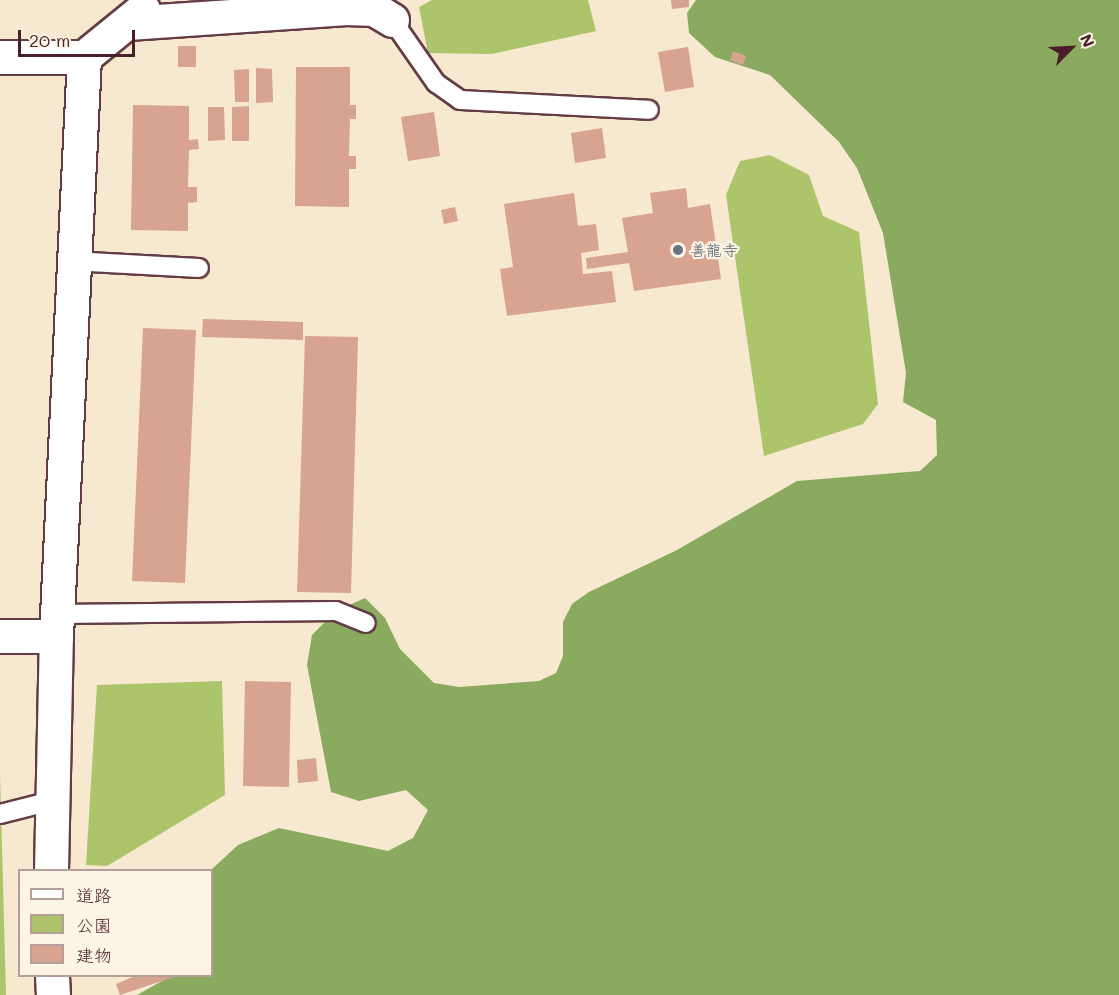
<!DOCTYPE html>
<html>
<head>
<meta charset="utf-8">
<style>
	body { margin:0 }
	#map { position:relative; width:1119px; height:995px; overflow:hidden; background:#f7e8d0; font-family:Mali,"Klee One",sans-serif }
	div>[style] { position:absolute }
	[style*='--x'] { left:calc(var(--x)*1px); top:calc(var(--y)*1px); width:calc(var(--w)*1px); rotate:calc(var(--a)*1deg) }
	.green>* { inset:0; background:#acc56b }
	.forest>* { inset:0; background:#89aa5f }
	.building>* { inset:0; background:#d8a38f }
	.roads { filter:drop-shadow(2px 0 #643d44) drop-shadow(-2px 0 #643d44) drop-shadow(0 2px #643d44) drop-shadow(0 -2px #643d44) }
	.service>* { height:18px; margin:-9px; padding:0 9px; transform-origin:9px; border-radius:9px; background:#fff }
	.minor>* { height:33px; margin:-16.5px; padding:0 16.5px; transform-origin:16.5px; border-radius:16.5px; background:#fff }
	.dots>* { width:16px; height:16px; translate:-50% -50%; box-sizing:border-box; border:3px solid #fcf5e5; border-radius:50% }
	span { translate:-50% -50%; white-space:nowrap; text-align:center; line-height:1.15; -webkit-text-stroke:4.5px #fcf5e5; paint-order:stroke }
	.worship-label { font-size:16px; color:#5b616d }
	.left { translate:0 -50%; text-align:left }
	.legend { position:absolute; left:18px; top:869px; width:195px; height:108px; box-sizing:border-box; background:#fcf5e5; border:2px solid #b59f9b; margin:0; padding:8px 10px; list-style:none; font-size:18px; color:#4a1f2b }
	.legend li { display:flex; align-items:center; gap:12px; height:30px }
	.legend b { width:30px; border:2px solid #b59f9b }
	.north { position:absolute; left:1041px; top:18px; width:60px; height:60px; -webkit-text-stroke:4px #fcf5e5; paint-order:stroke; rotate:66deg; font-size:16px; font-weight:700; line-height:24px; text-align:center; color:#4a1f2b }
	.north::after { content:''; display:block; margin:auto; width:21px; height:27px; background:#4a1f2b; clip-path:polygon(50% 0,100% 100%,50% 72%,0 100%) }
	.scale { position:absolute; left:18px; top:30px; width:117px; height:27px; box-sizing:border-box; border:3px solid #4a1f2b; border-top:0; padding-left:8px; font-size:18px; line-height:21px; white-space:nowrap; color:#4a1f2b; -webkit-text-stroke:4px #fcf5e5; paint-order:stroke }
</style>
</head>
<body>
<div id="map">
	<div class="green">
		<div style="clip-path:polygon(432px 0,588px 0,596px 31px,492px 54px,428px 53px,419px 7px)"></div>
		<div style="clip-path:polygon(770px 155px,809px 175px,823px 216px,859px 232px,878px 404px,863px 424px,764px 456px,726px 195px,740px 161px)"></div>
		<div style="clip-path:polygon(222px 681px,225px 795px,107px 866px,86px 865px,97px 685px)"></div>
		<div style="clip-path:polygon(0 774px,6px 995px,0 995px)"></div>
	</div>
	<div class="forest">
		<div style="clip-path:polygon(696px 0,1119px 0,1119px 995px,137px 995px,171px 976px,212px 976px,211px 870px,238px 845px,279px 828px,388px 851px,413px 838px,428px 810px,406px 790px,359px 801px,331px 792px,307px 665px,312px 635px,336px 611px,365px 598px,385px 618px,400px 649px,434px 683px,459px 687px,539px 681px,556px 673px,563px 656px,563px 622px,572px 604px,589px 592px,677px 550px,797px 481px,920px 471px,937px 455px,936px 420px,903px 402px,906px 373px,883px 233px,857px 168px,839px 142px,770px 75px,715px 57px,689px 33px,687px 13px)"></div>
	</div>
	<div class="building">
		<div style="clip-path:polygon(671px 0,689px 0,689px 7px,672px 9px)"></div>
		<div style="clip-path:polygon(178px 46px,196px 46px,196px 67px,178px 67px)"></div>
		<div style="clip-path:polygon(688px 47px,694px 87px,665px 92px,658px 52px)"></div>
		<div style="clip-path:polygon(733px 51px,746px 56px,743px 65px,730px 60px)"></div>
		<div style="clip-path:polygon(296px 67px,350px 67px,350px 105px,356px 105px,356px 119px,350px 119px,349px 156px,356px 156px,356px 169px,349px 169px,349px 207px,295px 206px)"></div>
		<div style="clip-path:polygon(256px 68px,272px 69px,273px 102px,256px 103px)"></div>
		<div style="clip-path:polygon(249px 69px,249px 102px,235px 102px,234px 70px)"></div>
		<div style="clip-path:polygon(133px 105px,189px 106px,189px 140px,198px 139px,199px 149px,189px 150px,188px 187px,197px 187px,197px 202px,188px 203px,188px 231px,131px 230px)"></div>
		<div style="clip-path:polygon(249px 106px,249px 141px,232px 141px,232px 107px)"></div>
		<div style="clip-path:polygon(208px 107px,224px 107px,225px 140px,208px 141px)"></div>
		<div style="clip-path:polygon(434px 112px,440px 156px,408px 161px,401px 117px)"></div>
		<div style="clip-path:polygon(602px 128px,606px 158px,575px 163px,571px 133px)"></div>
		<div style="clip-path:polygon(686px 188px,688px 208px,710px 204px,721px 279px,634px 291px,629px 263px,587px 269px,586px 258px,628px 252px,622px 218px,653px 213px,650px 193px)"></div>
		<div style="clip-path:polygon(574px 193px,578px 226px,596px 224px,599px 250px,581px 253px,583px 274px,612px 271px,616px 302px,507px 316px,500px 269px,513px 267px,504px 204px)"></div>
		<div style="clip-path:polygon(455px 207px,458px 221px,444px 224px,441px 210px)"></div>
		<div style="clip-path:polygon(203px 319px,303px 322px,303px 340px,202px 337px)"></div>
		<div style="clip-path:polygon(143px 328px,196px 330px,185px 583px,132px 581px)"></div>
		<div style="clip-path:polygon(305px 336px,358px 337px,351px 593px,297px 592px)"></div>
		<div style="clip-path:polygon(245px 681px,291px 682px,289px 787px,243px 786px)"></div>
		<div style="clip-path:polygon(316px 758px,318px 781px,298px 783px,297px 760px)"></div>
		<div style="clip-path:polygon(135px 976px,177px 976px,120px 995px,116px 984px)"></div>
	</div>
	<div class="roads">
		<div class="service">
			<div style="--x:392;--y:20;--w:77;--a:55.1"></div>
			<div style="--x:436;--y:83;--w:29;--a:35"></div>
			<div style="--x:460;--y:100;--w:189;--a:3"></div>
			<div style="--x:71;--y:261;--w:128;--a:3.1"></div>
			<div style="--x:57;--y:614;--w:279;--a:-0.6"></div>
			<div style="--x:336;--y:611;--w:32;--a:22"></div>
			<div style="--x:0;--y:814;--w:53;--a:-14.3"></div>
		</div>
		<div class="minor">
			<div style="--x:128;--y:23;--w:219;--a:-3.9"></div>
			<div style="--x:346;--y:8;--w:28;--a:2"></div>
			<div style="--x:374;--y:9;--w:21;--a:31"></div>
			<div style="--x:0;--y:57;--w:84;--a:0"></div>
			<div style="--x:84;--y:57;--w:76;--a:-39.1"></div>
			<div style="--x:0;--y:636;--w:56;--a:0"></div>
			<div style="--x:51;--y:870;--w:234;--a:-88.8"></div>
			<div style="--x:56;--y:636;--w:580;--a:-87.23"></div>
			<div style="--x:52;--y:976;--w:19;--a:87"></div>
		</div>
	</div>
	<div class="dots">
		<div style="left:678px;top:250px;background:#6b7280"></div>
	</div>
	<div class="worship-label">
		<span class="left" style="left:690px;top:250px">善龍寺</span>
	</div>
	<ul class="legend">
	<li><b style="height:8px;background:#fff"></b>道路</li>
	<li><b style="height:16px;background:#acc56b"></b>公園</li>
	<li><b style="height:16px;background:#d8a38f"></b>建物</li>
	</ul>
	<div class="north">N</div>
	<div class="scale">20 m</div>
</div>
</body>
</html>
